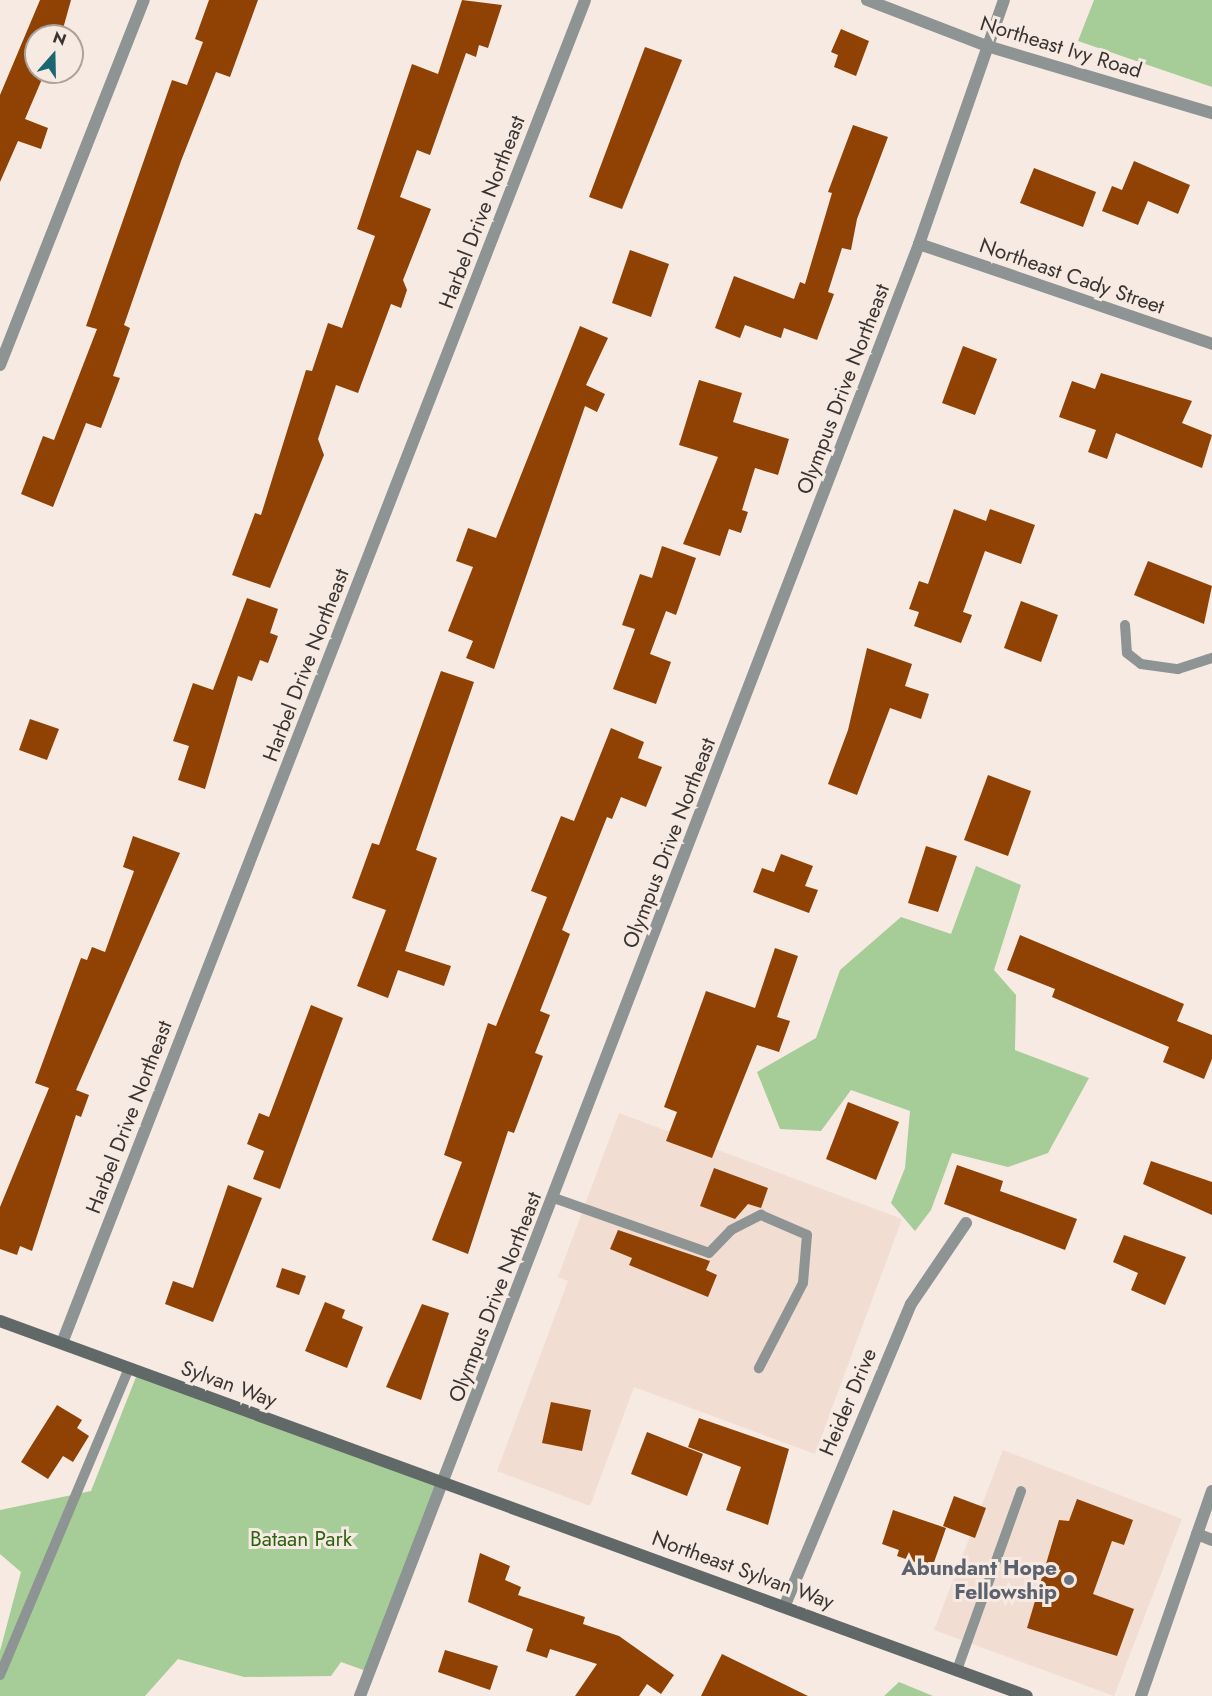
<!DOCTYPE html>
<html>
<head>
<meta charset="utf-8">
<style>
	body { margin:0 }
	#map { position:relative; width:1212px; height:1696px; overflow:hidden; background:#f7eae3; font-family:Jost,sans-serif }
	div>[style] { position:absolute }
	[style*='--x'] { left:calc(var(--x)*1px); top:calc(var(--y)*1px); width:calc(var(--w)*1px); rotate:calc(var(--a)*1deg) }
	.built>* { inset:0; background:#f1ddd2 }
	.green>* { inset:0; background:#a6cc97 }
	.building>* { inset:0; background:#8f4204 }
	.lane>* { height:10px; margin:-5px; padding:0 5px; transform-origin:5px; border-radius:5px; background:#8d9493 }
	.street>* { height:12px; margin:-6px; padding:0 6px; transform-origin:6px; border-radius:6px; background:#8d9493 }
	.secondary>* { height:12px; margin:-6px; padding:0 6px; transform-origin:6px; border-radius:6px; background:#606968 }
	.dots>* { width:16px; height:16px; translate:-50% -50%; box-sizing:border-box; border:3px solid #f7eae3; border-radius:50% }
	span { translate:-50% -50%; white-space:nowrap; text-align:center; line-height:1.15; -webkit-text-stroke:6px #f7eae3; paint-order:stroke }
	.street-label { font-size:21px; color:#3a3532 }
	.park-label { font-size:21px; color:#2e6213 }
	.worship-label { font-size:21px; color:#5b616d; font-weight:700 }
	.right { translate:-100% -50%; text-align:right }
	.north { position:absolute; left:24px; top:24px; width:60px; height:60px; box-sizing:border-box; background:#f7eae3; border:2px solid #aba29c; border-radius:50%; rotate:20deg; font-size:16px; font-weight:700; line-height:24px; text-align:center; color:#3a3532 }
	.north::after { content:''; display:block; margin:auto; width:21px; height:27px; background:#1c6671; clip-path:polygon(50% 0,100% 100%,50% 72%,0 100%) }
</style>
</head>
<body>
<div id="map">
	<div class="built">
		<div style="clip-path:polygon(619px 1113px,902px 1219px,815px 1454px,634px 1387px,590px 1506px,497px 1471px,568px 1281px,558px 1277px)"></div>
		<div style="clip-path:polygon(1003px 1450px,1182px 1519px,1114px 1696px,934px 1630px)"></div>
	</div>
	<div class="green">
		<div style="clip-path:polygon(1094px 0,1212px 0,1212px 87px,1078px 41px)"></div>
		<div style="clip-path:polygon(976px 866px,1021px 885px,994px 970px,1016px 995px,1015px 1050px,1089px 1078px,1048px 1153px,1008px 1167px,952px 1153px,931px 1210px,915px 1231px,891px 1203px,905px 1168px,910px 1111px,851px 1090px,821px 1131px,780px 1129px,757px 1072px,816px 1038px,840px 970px,901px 917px,951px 934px)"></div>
		<div style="clip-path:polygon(138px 1372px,445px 1482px,369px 1672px,341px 1662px,331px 1676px,244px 1677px,178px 1659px,145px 1696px,0 1696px,0 1651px,21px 1572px,0 1554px,0 1510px,91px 1491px)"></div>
		<div style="clip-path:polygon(899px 1682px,933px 1696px,884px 1696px)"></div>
	</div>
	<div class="building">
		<div style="clip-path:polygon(40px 0,71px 0,61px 36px,36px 36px,36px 72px,45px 72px,25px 119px,48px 128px,41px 149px,18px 141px,0 182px,0 95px)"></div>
		<div style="clip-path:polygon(209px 0,258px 0,230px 77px,216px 72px,181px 161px,124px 325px,130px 328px,113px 376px,120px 378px,101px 428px,86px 423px,53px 507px,21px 494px,43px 436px,54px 440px,97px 329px,86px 326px,172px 80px,187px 85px,203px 42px,195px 39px)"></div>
		<div style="clip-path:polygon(462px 0,502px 5px,488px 48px,479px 45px,476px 57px,466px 53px,430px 155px,417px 150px,400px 197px,431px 209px,403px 280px,407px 290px,401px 308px,391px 304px,358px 393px,336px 385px,318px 439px,324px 455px,270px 588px,232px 575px,255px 513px,261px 515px,306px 370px,312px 371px,328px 323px,342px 328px,375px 236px,357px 229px,412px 64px,438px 74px)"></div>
		<div style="clip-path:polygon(841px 29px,869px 41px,856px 76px,834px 67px,838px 55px,831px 52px)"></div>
		<div style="clip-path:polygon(645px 47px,682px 60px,622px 209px,589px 197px)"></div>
		<div style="clip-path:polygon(853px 125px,888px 137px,857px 219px,851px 250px,842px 248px,828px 292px,834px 294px,817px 340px,784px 328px,781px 338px,745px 325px,740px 338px,715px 328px,734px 276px,794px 299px,800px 282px,805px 284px,832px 193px,828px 192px)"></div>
		<div style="clip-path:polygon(1134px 161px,1190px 185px,1178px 214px,1148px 201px,1138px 225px,1102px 211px,1112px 186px,1122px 190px)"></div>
		<div style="clip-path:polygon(1034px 168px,1096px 192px,1083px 227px,1020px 203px)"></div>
		<div style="clip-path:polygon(630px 250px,669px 264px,651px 317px,612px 303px)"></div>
		<div style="clip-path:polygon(580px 326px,608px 338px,586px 385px,605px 394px,597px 412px,585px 406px,494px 669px,466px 658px,473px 641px,448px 631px,473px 567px,456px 561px,468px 528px,496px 538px)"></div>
		<div style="clip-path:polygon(963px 346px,997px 359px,975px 415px,942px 403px)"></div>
		<div style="clip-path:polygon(1101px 373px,1192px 401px,1182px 423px,1212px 435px,1202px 468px,1116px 433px,1107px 459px,1088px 452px,1096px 430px,1059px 417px,1072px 381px,1095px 389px)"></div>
		<div style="clip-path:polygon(699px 380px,742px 393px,733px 422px,789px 439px,778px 475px,755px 468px,742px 510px,748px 512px,741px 533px,729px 529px,720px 556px,683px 544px,718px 457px,679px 445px)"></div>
		<div style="clip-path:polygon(954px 509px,986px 521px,990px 509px,1035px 525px,1021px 564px,985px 551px,963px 612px,972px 615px,961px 643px,914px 626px,919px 612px,909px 609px,919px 581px,928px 584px)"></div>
		<div style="clip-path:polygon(662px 546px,696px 558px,676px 615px,666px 611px,650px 654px,671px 662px,656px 704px,613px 689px,635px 629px,622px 625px,640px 574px,652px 578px)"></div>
		<div style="clip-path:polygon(1148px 561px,1212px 586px,1204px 624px,1134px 595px)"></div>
		<div style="clip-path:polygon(247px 598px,278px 609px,270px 633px,278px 636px,268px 663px,260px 660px,252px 681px,238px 676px,205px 789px,178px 780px,189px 746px,173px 741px,193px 683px,213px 690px)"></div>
		<div style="clip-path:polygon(1021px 601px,1058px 615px,1041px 662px,1004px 648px)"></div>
		<div style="clip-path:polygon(867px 648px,912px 664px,905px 686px,929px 694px,921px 719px,890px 708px,857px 795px,828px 784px,848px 730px)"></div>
		<div style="clip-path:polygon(441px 671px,474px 682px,416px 850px,437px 858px,405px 951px,451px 966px,444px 986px,398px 970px,388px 998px,357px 986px,386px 910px,352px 898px,372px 843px,379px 845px)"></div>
		<div style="clip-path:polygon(30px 719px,59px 729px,47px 760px,19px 750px)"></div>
		<div style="clip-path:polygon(611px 728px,644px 742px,638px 758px,662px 767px,646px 807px,621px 797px,612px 819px,607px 817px,562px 930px,570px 934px,540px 1011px,550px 1015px,535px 1053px,543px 1056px,514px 1133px,508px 1131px,468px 1254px,432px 1240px,462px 1162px,444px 1155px,488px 1023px,496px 1026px,547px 897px,531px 891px,561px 816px,574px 821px)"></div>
		<div style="clip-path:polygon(988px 775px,1031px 791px,1008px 856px,964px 840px)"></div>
		<div style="clip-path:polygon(133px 836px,180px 853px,76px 1090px,89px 1095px,81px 1117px,76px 1115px,32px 1251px,20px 1246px,17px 1255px,0 1249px,0 1207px,49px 1088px,35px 1083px,81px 958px,87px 960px,92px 947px,105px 952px,134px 871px,123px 867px)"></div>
		<div style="clip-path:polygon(926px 846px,957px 856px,938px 912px,908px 903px)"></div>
		<div style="clip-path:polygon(781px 854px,813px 866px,805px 886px,818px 890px,809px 913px,753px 892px,762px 868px,774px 872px)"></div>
		<div style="clip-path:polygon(1020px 935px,1184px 1004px,1177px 1021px,1212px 1035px,1212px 1059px,1204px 1079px,1163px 1062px,1169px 1047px,1052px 997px,1055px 989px,1007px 970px)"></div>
		<div style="clip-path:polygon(775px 948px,798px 956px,777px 1017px,790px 1021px,779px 1052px,757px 1045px,712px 1158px,666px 1141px,677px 1112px,664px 1107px,706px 991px,755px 1008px)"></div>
		<div style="clip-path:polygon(311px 1005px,343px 1018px,280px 1189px,253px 1179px,264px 1151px,247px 1144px,259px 1113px,269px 1117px)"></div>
		<div style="clip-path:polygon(848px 1102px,899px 1122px,876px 1180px,826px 1159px)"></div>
		<div style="clip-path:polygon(1151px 1161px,1212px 1182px,1212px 1215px,1143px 1184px)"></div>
		<div style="clip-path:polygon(957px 1165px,1003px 1181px,1000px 1191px,1077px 1219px,1065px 1250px,944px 1204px)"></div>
		<div style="clip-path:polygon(714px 1168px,768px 1188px,761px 1208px,748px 1204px,735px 1219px,700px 1206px)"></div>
		<div style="clip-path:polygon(228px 1185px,262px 1198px,213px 1322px,165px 1304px,173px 1281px,193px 1288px)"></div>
		<div style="clip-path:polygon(618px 1230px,710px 1261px,706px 1270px,717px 1275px,708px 1297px,629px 1265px,632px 1258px,610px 1249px)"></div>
		<div style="clip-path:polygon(1124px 1235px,1186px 1257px,1165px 1305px,1131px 1290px,1138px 1273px,1113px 1262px)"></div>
		<div style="clip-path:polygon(282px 1268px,306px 1276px,299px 1295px,276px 1287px)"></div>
		<div style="clip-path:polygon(325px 1302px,345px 1310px,342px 1318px,363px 1327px,347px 1368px,305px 1351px)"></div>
		<div style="clip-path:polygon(422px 1304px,449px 1313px,421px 1400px,386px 1387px)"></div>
		<div style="clip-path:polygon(551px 1402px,591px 1410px,582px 1451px,542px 1443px)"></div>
		<div style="clip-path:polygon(57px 1405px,82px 1420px,77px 1428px,89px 1436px,73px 1462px,63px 1456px,48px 1479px,21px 1462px)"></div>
		<div style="clip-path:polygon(699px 1418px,789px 1449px,768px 1525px,726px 1510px,741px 1467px,688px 1447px)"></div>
		<div style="clip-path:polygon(647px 1432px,703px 1454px,687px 1496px,631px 1474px)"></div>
		<div style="clip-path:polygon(954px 1496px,986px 1508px,975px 1538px,943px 1526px)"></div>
		<div style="clip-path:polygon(1077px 1499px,1133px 1520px,1124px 1545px,1112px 1541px,1093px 1594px,1134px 1609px,1117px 1656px,1027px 1628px,1059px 1520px,1069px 1521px)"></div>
		<div style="clip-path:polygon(893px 1510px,946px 1528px,932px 1568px,897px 1556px,899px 1550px,882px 1544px)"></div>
		<div style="clip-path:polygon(480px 1553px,510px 1566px,505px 1580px,521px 1587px,518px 1595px,585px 1617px,583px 1624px,619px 1636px,674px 1675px,661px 1694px,647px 1684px,639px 1696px,575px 1696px,597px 1664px,550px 1649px,547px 1658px,526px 1651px,533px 1629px,468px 1602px)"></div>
		<div style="clip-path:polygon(445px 1650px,498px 1666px,490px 1690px,438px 1672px)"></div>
		<div style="clip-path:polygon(722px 1654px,808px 1696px,701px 1696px)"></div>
	</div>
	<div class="lane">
		<div style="--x:1125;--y:625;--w:28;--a:86"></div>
		<div style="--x:1127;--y:653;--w:18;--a:38"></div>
		<div style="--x:1141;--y:664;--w:37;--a:8"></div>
		<div style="--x:1178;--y:669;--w:36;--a:-18"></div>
		<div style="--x:554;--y:1198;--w:164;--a:19.5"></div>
		<div style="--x:709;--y:1253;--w:32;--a:-46"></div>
		<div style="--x:731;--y:1230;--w:34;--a:-27"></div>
		<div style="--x:761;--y:1215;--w:50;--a:23.5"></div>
		<div style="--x:807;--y:1235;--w:48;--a:94.8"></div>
		<div style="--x:803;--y:1283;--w:96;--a:117.4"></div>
		<div style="--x:957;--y:1670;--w:190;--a:-70.3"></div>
		<div style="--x:0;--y:1675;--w:333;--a:-67.2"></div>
	</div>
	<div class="street">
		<div style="--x:867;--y:0;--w:129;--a:21"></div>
		<div style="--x:987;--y:46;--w:235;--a:16.6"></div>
		<div style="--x:919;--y:244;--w:310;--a:18.8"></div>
		<div style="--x:0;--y:365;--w:392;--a:-68.5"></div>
		<div style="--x:62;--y:1343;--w:1441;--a:-68.72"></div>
		<div style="--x:1197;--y:1534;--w:16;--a:22"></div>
		<div style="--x:785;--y:1605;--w:326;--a:-67.3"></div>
		<div style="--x:911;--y:1304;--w:98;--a:-55.8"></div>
		<div style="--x:360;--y:1696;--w:1556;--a:-68.94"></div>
		<div style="--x:919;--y:244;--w:258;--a:-70.8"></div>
		<div style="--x:1141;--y:1696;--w:217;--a:-70.9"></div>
	</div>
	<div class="secondary">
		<div style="--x:0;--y:1321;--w:1093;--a:20.06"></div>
	</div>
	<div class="dots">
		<div style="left:1069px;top:1580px;background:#6b7280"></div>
	</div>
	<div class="street-label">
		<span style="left:1061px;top:47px;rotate:17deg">Northeast Ivy Road</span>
		<span style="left:482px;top:212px;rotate:-69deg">Harbel Drive Northeast</span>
		<span style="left:1072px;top:276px;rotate:19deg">Northeast Cady Street</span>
		<span style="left:843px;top:389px;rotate:-69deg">Olympus Drive Northeast</span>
		<span style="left:306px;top:665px;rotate:-69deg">Harbel Drive Northeast</span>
		<span style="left:669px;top:843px;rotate:-69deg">Olympus Drive Northeast</span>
		<span style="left:129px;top:1117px;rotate:-69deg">Harbel Drive Northeast</span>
		<span style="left:495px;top:1297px;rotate:-69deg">Olympus Drive Northeast</span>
		<span style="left:229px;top:1384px;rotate:20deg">Sylvan Way</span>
		<span style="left:848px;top:1402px;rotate:-67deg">Heider Drive</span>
		<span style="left:743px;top:1570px;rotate:20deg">Northeast Sylvan Way</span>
	</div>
	<div class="park-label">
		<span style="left:301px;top:1539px">Bataan Park</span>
	</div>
	<div class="worship-label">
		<span class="right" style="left:1057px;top:1580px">Abundant Hope<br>Fellowship</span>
	</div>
	<div class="north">N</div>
</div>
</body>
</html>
